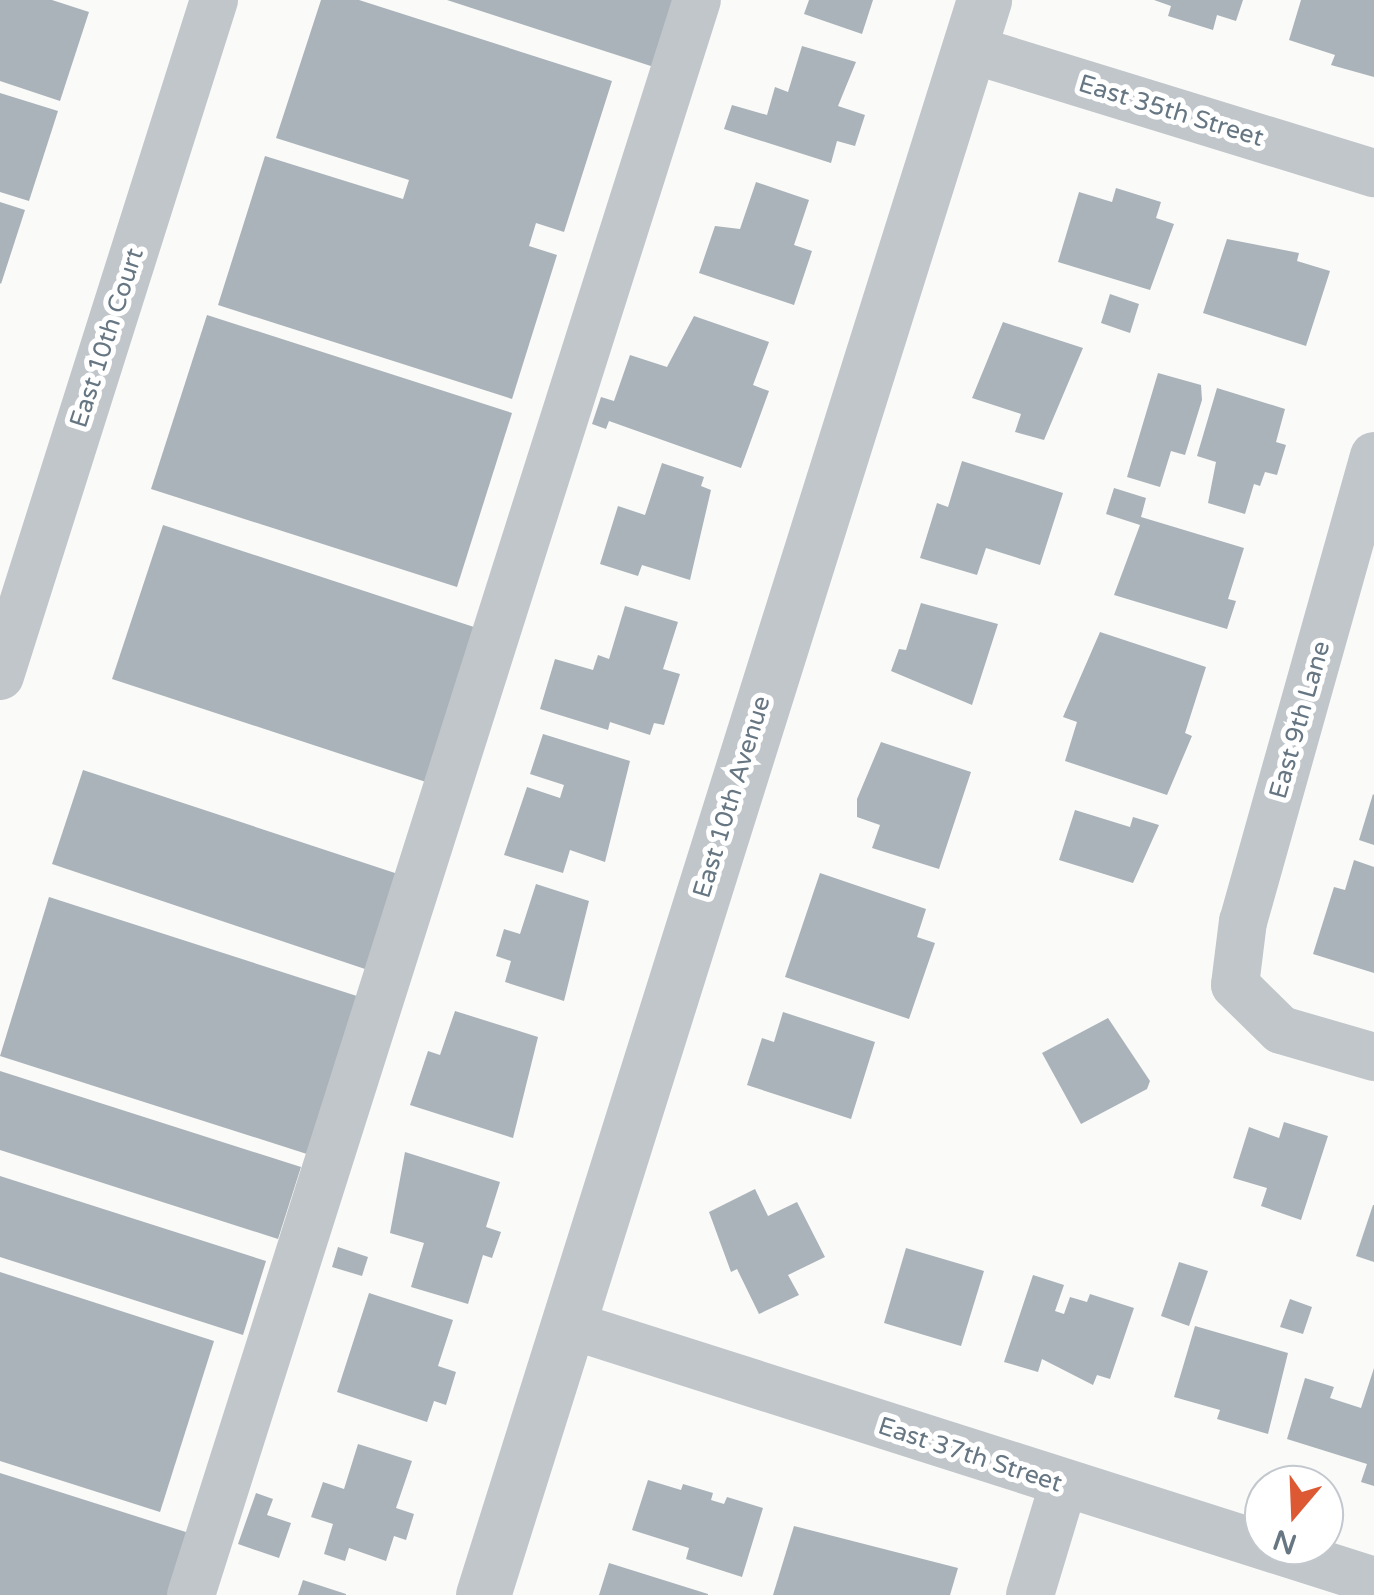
<!DOCTYPE html>
<html>
<head>
<meta charset="utf-8">
<style>
	body { margin:0 }
	#map { position:relative; width:1374px; height:1595px; overflow:hidden; background:#fafaf8; font-family:"Varela Round",sans-serif }
	div>[style] { position:absolute }
	[style*='--x'] { left:calc(var(--x)*1px); top:calc(var(--y)*1px); width:calc(var(--w)*1px); rotate:calc(var(--a)*1deg) }
	.building>* { inset:0; background:#aab3b9 }
	.minor>* { height:48px; margin:-24px; padding:0 24px; transform-origin:24px; border-radius:24px; background:#c1c6ca }
	.tertiary>* { height:55px; margin:-27.5px; padding:0 27.5px; transform-origin:27.5px; border-radius:27.5px; background:#c1c6ca }
	span { translate:-50% -50%; white-space:nowrap; text-align:center; line-height:1.15; -webkit-text-stroke:10px #fff; paint-order:stroke }
	.street-label { font-size:25px; color:#667682 }
	.north { position:absolute; left:1244px; top:1465px; width:100px; height:100px; box-sizing:border-box; background:#fff; border:2px solid #c2c8cd; border-radius:50%; rotate:199deg; font-size:28px; font-weight:700; line-height:40px; text-align:center; color:#667682 }
	.north::after { content:''; display:block; margin:auto; width:35px; height:45px; background:#dd5934; clip-path:polygon(50% 0,100% 100%,50% 72%,0 100%) }
</style>
</head>
<body>
<div id="map">
	<div class="building">
		<div style="clip-path:polygon(0 0,52px 0,89px 12px,60px 101px,0 81px)"></div>
		<div style="clip-path:polygon(321px 0,359px 0,612px 81px,564px 232px,536px 223px,529px 246px,557px 255px,512px 399px,218px 305px,265px 156px,403px 199px,409px 180px,276px 138px)"></div>
		<div style="clip-path:polygon(447px 0,679px 0,657px 68px)"></div>
		<div style="clip-path:polygon(809px 0,873px 0,862px 34px,804px 14px)"></div>
		<div style="clip-path:polygon(1154px 0,1243px 0,1236px 21px,1217px 15px,1213px 30px,1168px 16px,1171px 6px)"></div>
		<div style="clip-path:polygon(1301px 0,1374px 0,1374px 77px,1331px 65px,1335px 55px,1289px 40px)"></div>
		<div style="clip-path:polygon(802px 46px,856px 62px,838px 106px,865px 115px,855px 146px,837px 141px,831px 163px,724px 129px,732px 105px,767px 115px,775px 87px,788px 92px)"></div>
		<div style="clip-path:polygon(0 93px,58px 111px,29px 201px,0 192px)"></div>
		<div style="clip-path:polygon(756px 182px,809px 200px,794px 245px,812px 251px,794px 305px,699px 273px,715px 226px,740px 229px)"></div>
		<div style="clip-path:polygon(1116px 188px,1161px 202px,1156px 218px,1174px 224px,1150px 290px,1058px 262px,1079px 192px,1112px 202px)"></div>
		<div style="clip-path:polygon(0 202px,25px 210px,1px 284px,0 283px)"></div>
		<div style="clip-path:polygon(1227px 239px,1299px 253px,1297px 261px,1330px 271px,1306px 346px,1203px 313px)"></div>
		<div style="clip-path:polygon(1110px 294px,1139px 304px,1130px 333px,1101px 323px)"></div>
		<div style="clip-path:polygon(207px 315px,512px 413px,457px 587px,151px 489px)"></div>
		<div style="clip-path:polygon(694px 316px,769px 342px,753px 385px,769px 391px,741px 468px,609px 421px,606px 429px,592px 424px,601px 397px,614px 401px,630px 355px,667px 367px)"></div>
		<div style="clip-path:polygon(1003px 322px,1083px 348px,1044px 440px,1015px 432px,1021px 414px,972px 398px)"></div>
		<div style="clip-path:polygon(1158px 373px,1201px 385px,1202px 400px,1185px 455px,1171px 451px,1160px 487px,1127px 477px)"></div>
		<div style="clip-path:polygon(1217px 388px,1285px 409px,1276px 442px,1286px 445px,1277px 475px,1265px 472px,1260px 486px,1254px 484px,1245px 514px,1208px 503px,1216px 462px,1197px 456px)"></div>
		<div style="clip-path:polygon(962px 461px,1063px 493px,1040px 565px,986px 548px,977px 575px,920px 558px,937px 503px,948px 507px)"></div>
		<div style="clip-path:polygon(662px 463px,704px 477px,701px 486px,711px 490px,690px 580px,642px 565px,638px 576px,600px 564px,618px 506px,645px 515px)"></div>
		<div style="clip-path:polygon(1114px 488px,1146px 498px,1141px 517px,1244px 548px,1228px 599px,1236px 601px,1227px 629px,1114px 595px,1140px 525px,1106px 514px)"></div>
		<div style="clip-path:polygon(163px 525px,483px 630px,432px 784px,112px 679px)"></div>
		<div style="clip-path:polygon(921px 603px,998px 624px,972px 705px,891px 671px,899px 649px,906px 650px)"></div>
		<div style="clip-path:polygon(625px 606px,678px 622px,663px 669px,680px 674px,664px 725px,654px 723px,650px 735px,610px 722px,608px 730px,540px 709px,555px 659px,593px 670px,598px 655px,609px 659px)"></div>
		<div style="clip-path:polygon(1100px 632px,1206px 667px,1185px 733px,1192px 736px,1167px 795px,1065px 761px,1077px 722px,1063px 717px)"></div>
		<div style="clip-path:polygon(543px 734px,630px 761px,605px 862px,570px 850px,563px 873px,504px 855px,527px 787px,560px 798px,564px 785px,530px 774px)"></div>
		<div style="clip-path:polygon(881px 742px,971px 772px,939px 869px,872px 848px,880px 825px,857px 817px,857px 799px)"></div>
		<div style="clip-path:polygon(83px 770px,401px 875px,368px 970px,52px 864px)"></div>
		<div style="clip-path:polygon(1373px 794px,1374px 795px,1374px 845px,1359px 840px)"></div>
		<div style="clip-path:polygon(1075px 810px,1130px 827px,1133px 817px,1159px 825px,1133px 883px,1059px 860px)"></div>
		<div style="clip-path:polygon(1354px 860px,1374px 867px,1374px 973px,1313px 954px,1334px 887px,1345px 890px)"></div>
		<div style="clip-path:polygon(820px 873px,926px 909px,917px 937px,935px 943px,909px 1019px,785px 977px)"></div>
		<div style="clip-path:polygon(536px 884px,589px 901px,564px 1001px,505px 982px,511px 961px,496px 956px,504px 929px,520px 934px)"></div>
		<div style="clip-path:polygon(49px 897px,360px 997px,310px 1155px,0 1056px)"></div>
		<div style="clip-path:polygon(455px 1011px,538px 1037px,513px 1138px,410px 1105px,428px 1051px,440px 1055px)"></div>
		<div style="clip-path:polygon(783px 1012px,875px 1042px,851px 1119px,747px 1085px,762px 1038px,774px 1042px)"></div>
		<div style="clip-path:polygon(1108px 1018px,1150px 1081px,1147px 1089px,1081px 1124px,1042px 1053px)"></div>
		<div style="clip-path:polygon(0 1071px,301px 1167px,278px 1239px,0 1150px)"></div>
		<div style="clip-path:polygon(1284px 1122px,1328px 1136px,1301px 1220px,1261px 1206px,1267px 1188px,1233px 1178px,1249px 1127px,1279px 1138px)"></div>
		<div style="clip-path:polygon(405px 1152px,500px 1182px,486px 1227px,501px 1232px,492px 1258px,483px 1255px,468px 1304px,411px 1287px,424px 1243px,390px 1233px)"></div>
		<div style="clip-path:polygon(0 1176px,266px 1261px,243px 1335px,0 1257px)"></div>
		<div style="clip-path:polygon(755px 1189px,768px 1216px,797px 1202px,825px 1257px,788px 1275px,799px 1295px,759px 1314px,737px 1269px,731px 1272px,709px 1212px)"></div>
		<div style="clip-path:polygon(1373px 1205px,1374px 1205px,1374px 1262px,1356px 1256px)"></div>
		<div style="clip-path:polygon(338px 1247px,368px 1257px,362px 1276px,332px 1267px)"></div>
		<div style="clip-path:polygon(906px 1248px,984px 1271px,961px 1346px,884px 1323px)"></div>
		<div style="clip-path:polygon(1179px 1262px,1208px 1271px,1189px 1326px,1161px 1316px)"></div>
		<div style="clip-path:polygon(0 1272px,214px 1341px,160px 1512px,0 1461px)"></div>
		<div style="clip-path:polygon(1033px 1275px,1064px 1285px,1055px 1311px,1064px 1314px,1070px 1297px,1087px 1302px,1090px 1294px,1134px 1308px,1110px 1379px,1097px 1375px,1093px 1385px,1042px 1359px,1038px 1372px,1004px 1362px)"></div>
		<div style="clip-path:polygon(369px 1293px,453px 1320px,438px 1366px,456px 1372px,446px 1405px,434px 1401px,427px 1422px,337px 1392px)"></div>
		<div style="clip-path:polygon(1290px 1299px,1312px 1307px,1303px 1334px,1280px 1327px)"></div>
		<div style="clip-path:polygon(1195px 1326px,1288px 1353px,1268px 1434px,1217px 1419px,1220px 1410px,1174px 1397px)"></div>
		<div style="clip-path:polygon(1374px 1368px,1374px 1486px,1361px 1482px,1367px 1464px,1287px 1439px,1305px 1378px,1334px 1387px,1330px 1398px,1361px 1408px)"></div>
		<div style="clip-path:polygon(358px 1444px,412px 1461px,396px 1508px,414px 1514px,406px 1540px,394px 1536px,386px 1561px,349px 1548px,345px 1561px,324px 1554px,333px 1524px,311px 1517px,323px 1482px,344px 1489px)"></div>
		<div style="clip-path:polygon(0 1473px,189px 1533px,169px 1595px,0 1595px)"></div>
		<div style="clip-path:polygon(648px 1480px,681px 1490px,683px 1484px,713px 1493px,711px 1500px,724px 1504px,727px 1497px,763px 1508px,742px 1577px,686px 1559px,689px 1548px,632px 1530px)"></div>
		<div style="clip-path:polygon(256px 1493px,273px 1499px,267px 1515px,291px 1523px,279px 1558px,238px 1544px)"></div>
		<div style="clip-path:polygon(794px 1526px,958px 1568px,950px 1595px,773px 1595px)"></div>
		<div style="clip-path:polygon(609px 1563px,708px 1594px,708px 1595px,599px 1595px)"></div>
		<div style="clip-path:polygon(303px 1580px,346px 1594px,346px 1595px,298px 1595px)"></div>
	</div>
	<div class="minor">
		<div style="--x:967;--y:48;--w:426;--a:17.1"></div>
		<div style="--x:1374;--y:456;--w:483;--a:105.7"></div>
		<div style="--x:1243;--y:921;--w:64;--a:97.1"></div>
		<div style="--x:1235;--y:985;--w:64;--a:44.4"></div>
		<div style="--x:1281;--y:1030;--w:97;--a:16.2"></div>
		<div style="--x:0;--y:676;--w:709;--a:-72.43"></div>
		<div style="--x:567;--y:1324;--w:847;--a:17.66"></div>
		<div style="--x:191;--y:1595;--w:1673;--a:-72.4"></div>
		<div style="--x:1030;--y:1595;--w:114;--a:-73.2"></div>
	</div>
	<div class="tertiary">
		<div style="--x:483;--y:1595;--w:1672;--a:-72.56"></div>
	</div>
	<div class="street-label">
		<span style="left:1171px;top:111px;rotate:17deg">East 35th Street</span>
		<span style="left:107px;top:338px;rotate:-72deg">East 10th Court</span>
		<span style="left:1300px;top:720px;rotate:-74deg">East 9th Lane</span>
		<span style="left:732px;top:797px;rotate:-73deg">East 10th Avenue</span>
		<span style="left:970px;top:1455px;rotate:18deg">East 37th Street</span>
	</div>
	<div class="north">N</div>
</div>
</body>
</html>
